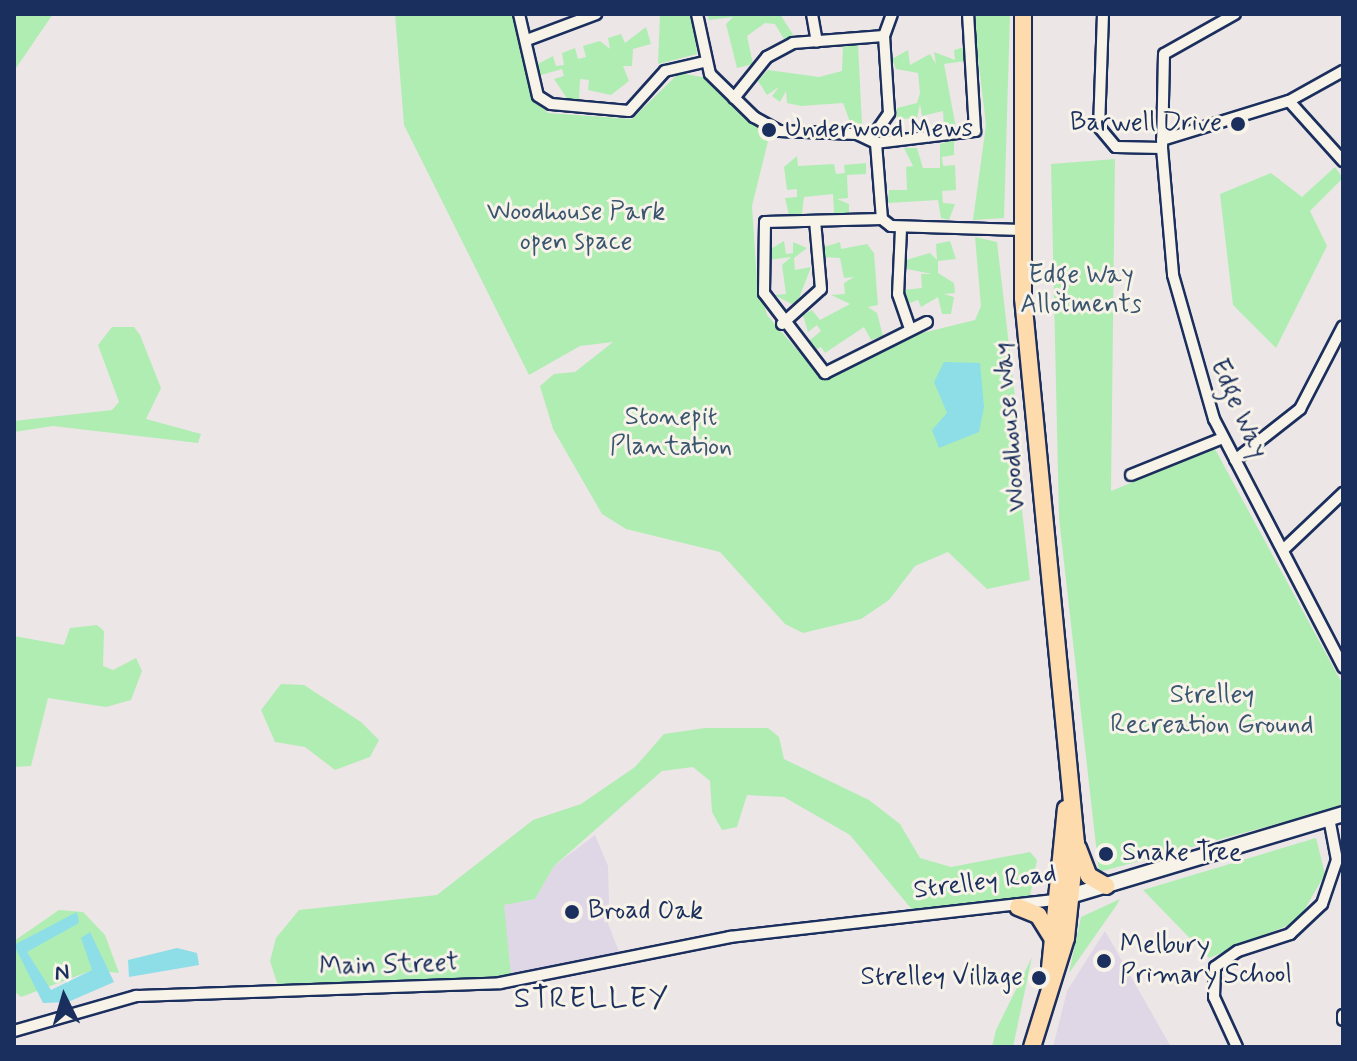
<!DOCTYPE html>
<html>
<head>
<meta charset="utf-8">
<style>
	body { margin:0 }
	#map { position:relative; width:1357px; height:1061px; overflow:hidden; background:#ece6e7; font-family:Mynerve,sans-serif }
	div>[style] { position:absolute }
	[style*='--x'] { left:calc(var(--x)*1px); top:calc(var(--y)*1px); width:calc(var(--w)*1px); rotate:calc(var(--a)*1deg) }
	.built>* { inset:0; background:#dfd6e6 }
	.green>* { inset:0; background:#b0edb3 }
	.water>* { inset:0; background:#8ddee7 }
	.roads { filter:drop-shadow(2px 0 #1b2f5e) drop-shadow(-2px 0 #1b2f5e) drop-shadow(0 2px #1b2f5e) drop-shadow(0 -2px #1b2f5e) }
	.street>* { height:10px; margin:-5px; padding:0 5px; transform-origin:5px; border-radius:5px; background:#f7f3e8 }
	.secondary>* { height:14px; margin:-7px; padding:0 7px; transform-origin:7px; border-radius:7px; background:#f7f3e8 }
	.primary>* { height:16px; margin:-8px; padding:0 8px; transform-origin:8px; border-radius:8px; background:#fedbac }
	.dots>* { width:22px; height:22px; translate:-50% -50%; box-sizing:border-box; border:4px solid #f7f3e8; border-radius:50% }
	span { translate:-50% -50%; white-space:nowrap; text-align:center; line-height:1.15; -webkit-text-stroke:6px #f7f3e8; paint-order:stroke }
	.poi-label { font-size:26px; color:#1b2f5e }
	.right { translate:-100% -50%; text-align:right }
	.left { translate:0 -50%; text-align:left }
	.park-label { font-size:26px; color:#39556f }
	.street-label { font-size:26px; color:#1b2f5e }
	.quarter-label { font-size:30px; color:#1b2f5e; letter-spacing:2px }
	.frame { position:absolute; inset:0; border:16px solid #1b2f5e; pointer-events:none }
	.north { position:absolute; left:24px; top:957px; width:80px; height:80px; -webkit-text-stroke:6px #f7f3e8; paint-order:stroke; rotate:355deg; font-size:22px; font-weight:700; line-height:32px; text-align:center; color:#1b2f5e }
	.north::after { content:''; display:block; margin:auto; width:28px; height:36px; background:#1b2f5e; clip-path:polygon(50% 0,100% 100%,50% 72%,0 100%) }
</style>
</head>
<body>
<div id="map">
	<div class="built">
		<div style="clip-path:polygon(595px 835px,608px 866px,609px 904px,602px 908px,621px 957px,511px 976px,503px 905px,535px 899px,554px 866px)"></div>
		<div style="clip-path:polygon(1105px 931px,1171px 1047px,1053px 1047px,1067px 991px)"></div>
	</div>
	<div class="green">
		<div style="clip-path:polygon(14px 14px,53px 14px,14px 71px)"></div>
		<div style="clip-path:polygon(395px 14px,512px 14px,532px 98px,548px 113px,632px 119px,679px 73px,708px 78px,770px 133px,752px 206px,757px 282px,767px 315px,822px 379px,902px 338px,975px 320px,981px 306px,975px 237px,997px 242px,1019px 431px,1017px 451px,1005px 457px,1018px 475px,1030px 580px,987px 589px,948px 552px,915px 566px,889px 600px,861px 619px,803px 633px,785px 624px,720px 552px,626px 529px,602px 514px,553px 429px,540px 386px,554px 374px,575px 372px,613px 342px,580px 346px,529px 375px,404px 125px)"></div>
		<div style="clip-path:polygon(660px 14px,692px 14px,697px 54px,658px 64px)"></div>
		<div style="clip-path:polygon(707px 14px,780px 14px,795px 38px,784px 39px,775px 24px,765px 23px,747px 36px,753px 64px,737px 68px,726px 24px,733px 17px,709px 20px)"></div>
		<div style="clip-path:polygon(973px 14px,1010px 14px,1004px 218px,973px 220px,986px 125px)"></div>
		<div style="clip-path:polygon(646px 27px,651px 44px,633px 49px,632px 66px,623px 66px,629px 81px,611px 95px,588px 90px,589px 80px,580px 79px,579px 100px,568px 100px,554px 79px,564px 76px,562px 69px,541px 75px,534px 66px,553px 56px,556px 66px,564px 65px,562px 53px,575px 48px,578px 59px,586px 57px,583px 46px,600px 41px,610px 49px,608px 38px,621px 34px,625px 43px)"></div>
		<div style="clip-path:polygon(858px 44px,862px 124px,850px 122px,843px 103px,801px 106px,787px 103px,786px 91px,780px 102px,772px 96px,779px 87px,767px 95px,758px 81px,768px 70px,819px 77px,842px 71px,843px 47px)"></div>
		<div style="clip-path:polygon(964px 47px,965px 61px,944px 64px,956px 128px,944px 127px,943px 111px,922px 116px,920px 104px,917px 118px,897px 119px,897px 108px,917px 103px,920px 93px,918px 73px,896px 69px,892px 59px,908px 50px,910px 65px,930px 54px,936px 64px,934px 52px,955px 60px,954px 50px)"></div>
		<div style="clip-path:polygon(954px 140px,954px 155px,942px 157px,943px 166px,955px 165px,956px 190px,942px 191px,943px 203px,955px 204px,949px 220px,941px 218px,938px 200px,888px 203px,889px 190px,907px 190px,906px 167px,913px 166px,904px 148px,917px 148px,923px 168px,940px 168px,940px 144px)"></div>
		<div style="clip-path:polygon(797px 156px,798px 166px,834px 164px,836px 174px,845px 173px,844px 165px,866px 163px,866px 174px,847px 175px,848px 198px,837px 199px,849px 204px,849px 214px,834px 213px,833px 194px,804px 197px,802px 214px,789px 215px,785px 198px,797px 197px,797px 189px,787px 190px,784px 167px)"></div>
		<div style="clip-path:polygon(1115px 159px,1111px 491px,1215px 449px,1343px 685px,1343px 806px,1099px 872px,1059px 518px,1051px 164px)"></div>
		<div style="clip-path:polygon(1335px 167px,1343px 178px,1310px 211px,1327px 246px,1276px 348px,1233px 305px,1220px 194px,1271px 173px,1302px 197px)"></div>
		<div style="clip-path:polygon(784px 241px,786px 254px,793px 253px,793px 242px,807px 248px,794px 258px,795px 270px,811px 267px,796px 306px,774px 295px,786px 294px,782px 265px,791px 257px,768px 260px,769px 250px)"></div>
		<div style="clip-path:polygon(950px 241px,956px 259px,938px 261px,938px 273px,954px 283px,955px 293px,944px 294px,954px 297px,951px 314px,942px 314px,938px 297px,921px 307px,918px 300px,907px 304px,904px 290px,922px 288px,921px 274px,932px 274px,907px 269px,906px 260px,930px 253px,937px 260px,936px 244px)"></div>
		<div style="clip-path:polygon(840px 242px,841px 249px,867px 244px,874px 253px,878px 305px,868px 307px,877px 313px,883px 336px,871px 340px,864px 327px,825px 353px,821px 347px,809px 354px,805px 344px,821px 331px,817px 325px,808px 332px,803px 315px,812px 310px,820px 320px,850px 304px,831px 295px,845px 294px,844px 283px,854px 277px,844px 278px,840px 258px,823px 257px,821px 248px)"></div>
		<div style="clip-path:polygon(112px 327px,134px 327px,140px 335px,161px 388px,146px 419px,201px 434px,198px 443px,53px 426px,14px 432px,14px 421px,112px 410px,119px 402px,98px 345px)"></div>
		<div style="clip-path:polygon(97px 625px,104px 631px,103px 666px,113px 670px,136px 658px,142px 671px,131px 700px,106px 707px,48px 698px,31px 766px,15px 767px,14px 636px,64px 645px,70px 628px)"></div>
		<div style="clip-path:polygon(281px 684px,304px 685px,361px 722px,379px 740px,370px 757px,335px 770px,305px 747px,275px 742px,261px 710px)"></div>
		<div style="clip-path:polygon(705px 728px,768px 728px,779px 737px,784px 759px,869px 800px,900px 824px,920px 858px,951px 867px,1030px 852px,1037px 860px,1029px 901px,914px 912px,850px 835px,784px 797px,747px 795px,737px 827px,722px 830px,712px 812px,710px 781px,693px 767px,662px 771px,554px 866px,535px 899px,504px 905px,511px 976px,278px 986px,270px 961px,276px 938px,299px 910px,437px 895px,533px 820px,581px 804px,635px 767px,664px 734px)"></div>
		<div style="clip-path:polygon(1316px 838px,1325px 874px,1298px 921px,1209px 958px,1143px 890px)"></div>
		<div style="clip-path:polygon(1120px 899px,1116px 906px,1069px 973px,1081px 917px)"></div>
		<div style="clip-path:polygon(59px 910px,83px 912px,105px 935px,119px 973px,93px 970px,21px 997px,14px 991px,14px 941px)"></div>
		<div style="clip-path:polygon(1032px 957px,1013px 1047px,992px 1047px,996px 1030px)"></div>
	</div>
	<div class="water">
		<div style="clip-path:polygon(944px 362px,980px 363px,984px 407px,979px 432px,939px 448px,932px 430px,947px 413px,934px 382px)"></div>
		<div style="clip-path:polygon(77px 912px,79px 923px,27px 952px,51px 990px,92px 970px,81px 938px,90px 932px,114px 982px,68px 1002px,43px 1003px,14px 945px)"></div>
		<div style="clip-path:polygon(177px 948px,197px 953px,199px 965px,129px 977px,128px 960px)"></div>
	</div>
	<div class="roads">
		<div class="street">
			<div style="--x:519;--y:14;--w:84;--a:77"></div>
			<div style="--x:538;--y:96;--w:15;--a:32"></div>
			<div style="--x:551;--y:104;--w:78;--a:5.1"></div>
			<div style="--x:629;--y:111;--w:54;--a:-48"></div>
			<div style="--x:665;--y:71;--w:40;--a:-13"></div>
			<div style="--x:697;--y:14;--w:61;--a:77.8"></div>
			<div style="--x:710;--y:74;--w:62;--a:44.3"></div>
			<div style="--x:754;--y:117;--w:29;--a:29"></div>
			<div style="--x:779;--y:131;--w:78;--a:2.2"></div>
			<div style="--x:857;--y:134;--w:21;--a:25"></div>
			<div style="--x:876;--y:143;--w:76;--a:85.5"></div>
			<div style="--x:882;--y:219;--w:11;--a:38"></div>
			<div style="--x:891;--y:226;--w:131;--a:1.7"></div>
			<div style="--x:812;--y:14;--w:28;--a:80"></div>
			<div style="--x:1103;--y:14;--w:113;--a:92"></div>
			<div style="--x:1099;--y:127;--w:26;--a:50"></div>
			<div style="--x:1116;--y:147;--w:46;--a:1.2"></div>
			<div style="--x:1235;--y:14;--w:81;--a:150.6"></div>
			<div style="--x:1164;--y:54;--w:94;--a:91.2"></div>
			<div style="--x:1162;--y:148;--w:127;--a:85"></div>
			<div style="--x:1173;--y:275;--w:150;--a:74.1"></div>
			<div style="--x:1214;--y:419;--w:280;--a:62.5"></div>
			<div style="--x:527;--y:40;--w:74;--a:-20.6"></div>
			<div style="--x:734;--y:98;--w:53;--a:-51.2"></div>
			<div style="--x:767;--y:57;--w:30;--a:-28"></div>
			<div style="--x:793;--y:43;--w:91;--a:-4.4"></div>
			<div style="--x:1289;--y:101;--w:81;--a:48"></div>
			<div style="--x:871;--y:139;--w:32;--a:-55"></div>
			<div style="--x:889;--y:113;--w:77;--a:-93.7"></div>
			<div style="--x:884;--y:36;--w:23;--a:-70"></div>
			<div style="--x:1162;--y:140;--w:133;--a:-17.1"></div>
			<div style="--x:1289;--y:101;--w:62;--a:-29.1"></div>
			<div style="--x:876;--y:143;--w:100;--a:-6.9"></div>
			<div style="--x:975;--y:131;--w:117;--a:-93.4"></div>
			<div style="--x:882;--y:219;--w:117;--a:178.5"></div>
			<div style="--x:765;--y:222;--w:71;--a:90.8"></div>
			<div style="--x:764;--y:293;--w:101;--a:52.7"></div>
			<div style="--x:825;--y:373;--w:114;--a:-26.6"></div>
			<div style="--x:901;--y:229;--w:65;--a:92.6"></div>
			<div style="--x:898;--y:294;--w:37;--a:71"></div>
			<div style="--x:782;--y:324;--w:52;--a:-41.9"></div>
			<div style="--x:821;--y:289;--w:68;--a:-95"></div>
			<div style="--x:1235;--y:460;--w:83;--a:-38.1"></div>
			<div style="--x:1300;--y:409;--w:93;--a:-62.6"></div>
			<div style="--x:1131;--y:475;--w:99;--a:-21.9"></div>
			<div style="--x:1283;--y:550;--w:83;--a:-43.5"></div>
			<div style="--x:1343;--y:1015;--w:5;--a:90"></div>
			<div style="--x:14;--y:1031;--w:127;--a:-16"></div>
			<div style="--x:136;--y:996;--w:364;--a:-2"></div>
			<div style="--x:500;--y:983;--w:235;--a:-11.3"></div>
			<div style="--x:730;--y:937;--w:328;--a:-6.5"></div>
			<div style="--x:1237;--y:1047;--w:55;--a:-114.7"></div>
			<div style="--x:1214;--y:997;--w:30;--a:-88"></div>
			<div style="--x:1215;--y:967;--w:28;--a:-35"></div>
			<div style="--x:1238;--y:951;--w:55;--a:-18.1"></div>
			<div style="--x:1290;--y:934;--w:44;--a:-43.2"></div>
			<div style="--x:1322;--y:904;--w:46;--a:-71.2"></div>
			<div style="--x:1337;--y:860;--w:43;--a:-100.8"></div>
		</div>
		<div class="secondary">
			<div style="--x:1060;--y:899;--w:295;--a:-16.7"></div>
		</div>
		<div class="primary">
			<div style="--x:1023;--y:14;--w:284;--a:90"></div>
			<div style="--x:1023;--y:298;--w:548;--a:84.45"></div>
			<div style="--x:1076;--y:843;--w:96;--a:96"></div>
			<div style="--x:1066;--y:938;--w:114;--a:107.3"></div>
			<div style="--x:1078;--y:848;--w:30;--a:69"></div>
			<div style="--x:1089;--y:876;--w:20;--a:30"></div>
			<div style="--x:1018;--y:907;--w:22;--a:22"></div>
			<div style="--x:1038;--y:915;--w:25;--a:58"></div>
			<div style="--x:1050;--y:968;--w:160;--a:-84.3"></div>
		</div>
	</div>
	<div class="dots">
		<div style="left:1238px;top:124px;background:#1b2f5e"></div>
		<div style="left:769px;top:130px;background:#1b2f5e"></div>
		<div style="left:1106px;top:854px;background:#1b2f5e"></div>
		<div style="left:572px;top:912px;background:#1b2f5e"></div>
		<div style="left:1104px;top:961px;background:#1b2f5e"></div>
		<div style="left:1039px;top:978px;background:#1b2f5e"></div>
	</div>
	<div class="poi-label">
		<span class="right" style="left:1222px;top:124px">Barwell Drive</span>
		<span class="left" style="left:785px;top:130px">Underwood Mews</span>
		<span class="left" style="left:1122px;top:854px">Snake Tree</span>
		<span class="left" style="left:588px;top:912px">Broad Oak</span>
		<span class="left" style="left:1120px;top:961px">Melbury<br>Primary School</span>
		<span class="right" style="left:1023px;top:978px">Strelley Village</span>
	</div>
	<div class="park-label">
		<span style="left:576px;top:228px">Woodhouse Park<br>open space</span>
		<span style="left:1081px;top:291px">Edge Way<br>Allotments</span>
		<span style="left:671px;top:433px">Stonepit<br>Plantation</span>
		<span style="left:1212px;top:711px">Strelley<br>Recreation Ground</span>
	</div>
	<div class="street-label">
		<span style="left:1238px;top:409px;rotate:66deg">Edge Way</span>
		<span style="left:1011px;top:427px;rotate:-95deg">Woodhouse Way</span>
		<span style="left:985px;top:883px;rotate:-7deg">Strelley Road</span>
		<span style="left:389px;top:966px;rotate:-2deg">Main Street</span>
	</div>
	<div class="quarter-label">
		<span style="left:592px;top:999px">STRELLEY</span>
	</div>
	<div class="frame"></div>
	<div class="north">N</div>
</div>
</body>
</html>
